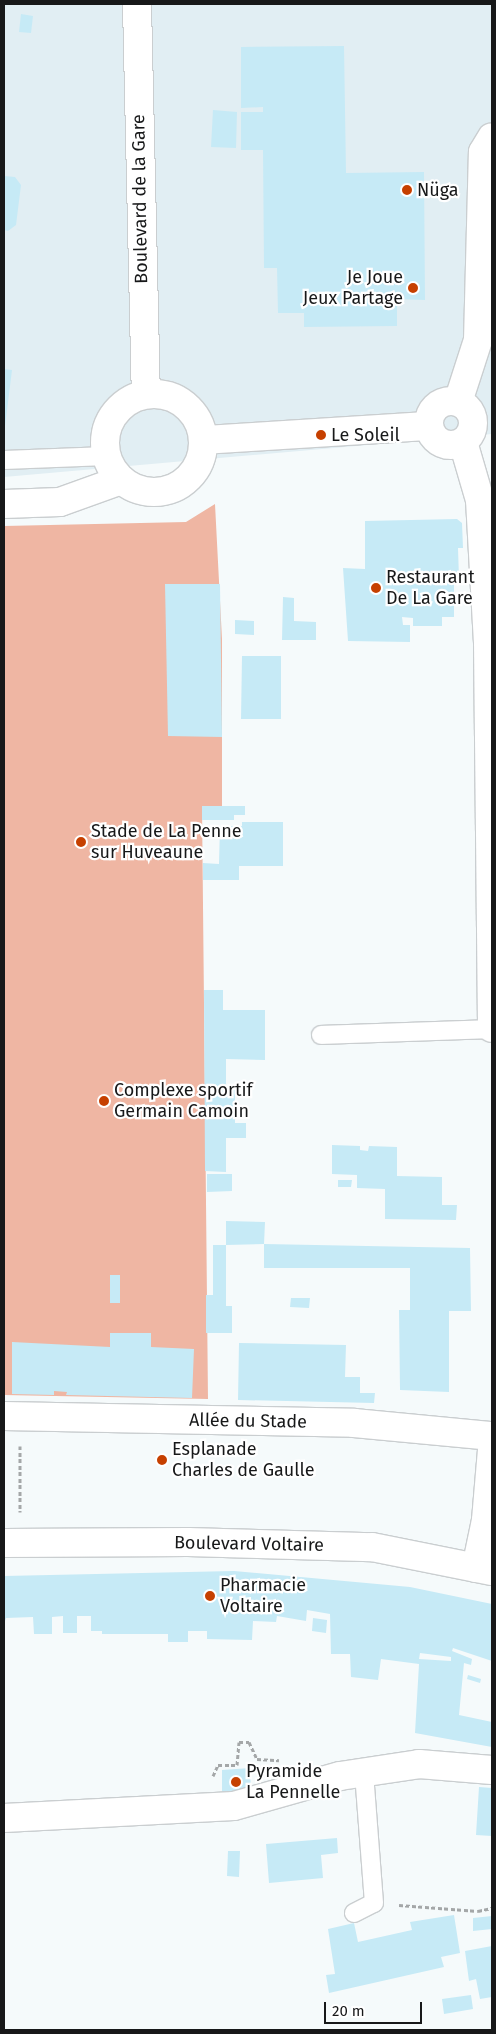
<!DOCTYPE html>
<html>
<head>
<meta charset="utf-8">
<style>
	body { margin:0 }
	#map { position:relative; width:496px; height:2034px; overflow:hidden; background:#f5fafb; font-family:"Fira Sans",sans-serif }
	div>[style] { position:absolute }
	[style*='--x'] { left:calc(var(--x)*1px); top:calc(var(--y)*1px); width:calc(var(--w)*1px); rotate:calc(var(--a)*1deg) }
	.built>* { inset:0; background:#e1eef3 }
	.green>* { inset:0; background:#efb6a3 }
	.building>* { inset:0; background:#c6eaf6 }
	.path>* { height:3px; margin-top:-1.5px; transform-origin:0; background:repeating-linear-gradient(90deg,#a4a7a8 0 4px,transparent 0 6.5px) }
	.roads { filter:drop-shadow(1px 0 #caced0) drop-shadow(-1px 0 #caced0) drop-shadow(0 1px #caced0) drop-shadow(0 -1px #caced0) }
	.service>* { height:18px; margin:-9px; padding:0 9px; transform-origin:9px; border-radius:9px; background:#fff }
	.minor>* { height:28px; margin:-14px; padding:0 14px; transform-origin:14px; border-radius:14px; background:#fff }
	.tertiary>* { height:28px; margin:-14px; padding:0 14px; transform-origin:14px; border-radius:14px; background:#fff }
	.secondary>* { height:28px; margin:-14px; padding:0 14px; transform-origin:14px; border-radius:14px; background:#fff }
	.secondary>.ring { margin:-14px; padding:0; box-sizing:content-box; background:none; border:28px solid #fff; border-radius:50% }
	.dots>* { width:14px; height:14px; translate:-50% -50%; box-sizing:border-box; border:2px solid #fff; border-radius:50% }
	span { translate:-50% -50%; white-space:nowrap; text-align:center; line-height:1.15; -webkit-text-stroke:4.5px #fff; paint-order:stroke }
	.poi-label { font-size:18px; color:#171819 }
	.left { translate:0 -50%; text-align:left }
	.right { translate:-100% -50%; text-align:right }
	.street-label { font-size:18px; color:#171819 }
	.frame { position:absolute; inset:0; border:5px solid #171819; pointer-events:none }
	.scale { position:absolute; left:324px; top:2002px; width:98px; height:22px; box-sizing:border-box; border:2px solid #171819; border-top:0; padding-left:6px; font-size:15px; line-height:18px; white-space:nowrap; color:#171819; -webkit-text-stroke:4px #fff; paint-order:stroke }
</style>
</head>
<body>
<div id="map">
	<div class="built">
		<div style="clip-path:polygon(4px 4px,492px 4px,492px 434px,4px 477px)"></div>
	</div>
	<div class="green">
		<div style="clip-path:polygon(215px 504px,222px 639px,222px 806px,202px 806px,208px 1399px,4px 1395px,4px 526px,186px 522px)"></div>
	</div>
	<div class="building">
		<div style="clip-path:polygon(21px 14px,33px 16px,31px 33px,19px 32px)"></div>
		<div style="clip-path:polygon(344px 46px,346px 173px,424px 172px,425px 300px,397px 299px,397px 326px,304px 327px,304px 313px,278px 313px,277px 268px,264px 268px,263px 150px,241px 150px,241px 112px,263px 112px,263px 107px,241px 108px,241px 47px)"></div>
		<div style="clip-path:polygon(213px 110px,237px 112px,236px 148px,211px 147px)"></div>
		<div style="clip-path:polygon(4px 176px,15px 177px,21px 185px,16px 225px,8px 231px,4px 230px)"></div>
		<div style="clip-path:polygon(4px 369px,12px 370px,5px 426px,4px 426px)"></div>
		<div style="clip-path:polygon(457px 519px,462px 523px,463px 548px,458px 548px,459px 578px,454px 578px,454px 617px,442px 617px,442px 626px,413px 626px,413px 618px,402px 617px,403px 625px,410px 625px,410px 642px,348px 641px,343px 568px,365px 569px,365px 521px)"></div>
		<div style="clip-path:polygon(165px 584px,220px 584px,222px 737px,168px 736px)"></div>
		<div style="clip-path:polygon(283px 597px,294px 598px,294px 621px,316px 622px,316px 640px,282px 640px)"></div>
		<div style="clip-path:polygon(235px 620px,254px 621px,254px 635px,235px 634px)"></div>
		<div style="clip-path:polygon(242px 656px,281px 656px,281px 719px,241px 719px)"></div>
		<div style="clip-path:polygon(202px 806px,245px 806px,245px 815px,234px 815px,234px 820px,202px 820px)"></div>
		<div style="clip-path:polygon(242px 822px,283px 822px,283px 866px,239px 866px,239px 880px,203px 880px,203px 863px,219px 864px,220px 826px,242px 826px)"></div>
		<div style="clip-path:polygon(204px 990px,223px 990px,223px 1010px,265px 1010px,265px 1060px,226px 1059px,226px 1089px,235px 1089px,235px 1123px,246px 1123px,246px 1138px,226px 1138px,226px 1172px,205px 1171px)"></div>
		<div style="clip-path:polygon(332px 1145px,360px 1146px,360px 1150px,368px 1151px,369px 1146px,397px 1147px,397px 1176px,442px 1177px,442px 1205px,457px 1205px,456px 1220px,385px 1219px,385px 1189px,357px 1188px,357px 1175px,332px 1174px)"></div>
		<div style="clip-path:polygon(207px 1174px,232px 1174px,232px 1191px,207px 1192px)"></div>
		<div style="clip-path:polygon(338px 1180px,352px 1180px,351px 1187px,338px 1187px)"></div>
		<div style="clip-path:polygon(226px 1221px,265px 1222px,264px 1244px,226px 1245px)"></div>
		<div style="clip-path:polygon(264px 1244px,470px 1248px,471px 1311px,449px 1311px,449px 1392px,400px 1390px,399px 1310px,410px 1310px,410px 1268px,264px 1268px)"></div>
		<div style="clip-path:polygon(213px 1245px,226px 1245px,226px 1306px,232px 1306px,232px 1333px,206px 1333px,206px 1295px,213px 1295px)"></div>
		<div style="clip-path:polygon(110px 1275px,120px 1275px,120px 1303px,110px 1303px)"></div>
		<div style="clip-path:polygon(291px 1298px,310px 1298px,309px 1308px,290px 1307px)"></div>
		<div style="clip-path:polygon(110px 1333px,151px 1333px,151px 1347px,194px 1349px,192px 1398px,66px 1395px,67px 1392px,54px 1391px,54px 1395px,12px 1394px,12px 1342px,110px 1347px)"></div>
		<div style="clip-path:polygon(239px 1343px,346px 1345px,345px 1377px,360px 1377px,360px 1393px,375px 1393px,374px 1403px,238px 1400px)"></div>
		<div style="clip-path:polygon(evenodd,234px 1571px,410px 1587px,492px 1604px,492px 1661px,453px 1648px,452px 1651px,472px 1659px,471px 1665px,464px 1663px,459px 1715px,492px 1722px,492px 1747px,415px 1733px,419px 1664px,381px 1659px,378px 1680px,351px 1677px,350px 1654px,331px 1654px,330px 1614px,307px 1610px,306px 1621px,277px 1616px,276px 1622px,253px 1621px,252px 1640px,207px 1639px,207px 1631px,188px 1631px,188px 1642px,168px 1642px,168px 1634px,102px 1634px,102px 1631px,91px 1631px,91px 1616px,77px 1616px,77px 1633px,63px 1633px,63px 1616px,52px 1617px,52px 1634px,34px 1634px,33px 1617px,6px 1618px,4px 1624px,4px 1576px,234px 1571px,420px 1653px,451px 1657px,451px 1661px,419px 1659px,420px 1653px)"></div>
		<div style="clip-path:polygon(313px 1618px,327px 1620px,326px 1633px,312px 1631px)"></div>
		<div style="clip-path:polygon(468px 1675px,481px 1679px,480px 1683px,467px 1679px)"></div>
		<div style="clip-path:polygon(250px 1768px,251px 1794px,222px 1796px,222px 1770px)"></div>
		<div style="clip-path:polygon(479px 1787px,492px 1788px,492px 1836px,476px 1835px)"></div>
		<div style="clip-path:polygon(337px 1838px,338px 1853px,321px 1855px,323px 1878px,269px 1883px,266px 1844px)"></div>
		<div style="clip-path:polygon(228px 1851px,240px 1851px,239px 1877px,227px 1876px)"></div>
		<div style="clip-path:polygon(454px 1915px,460px 1953px,441px 1957px,444px 1967px,329px 1993px,326px 1975px,335px 1974px,328px 1929px,354px 1923px,358px 1942px,412px 1930px,410px 1922px)"></div>
		<div style="clip-path:polygon(492px 1916px,492px 1929px,473px 1931px,473px 1918px)"></div>
		<div style="clip-path:polygon(492px 1946px,492px 1997px,480px 1999px,476px 1979px,469px 1981px,465px 1951px)"></div>
		<div style="clip-path:polygon(471px 1995px,473px 2009px,444px 2014px,442px 1999px)"></div>
	</div>
	<div class="path">
		<div style="--x:20;--y:1446;--w:66;--a:90"></div>
		<div style="--x:213;--y:1776;--w:12;--a:-66"></div>
		<div style="--x:218;--y:1765;--w:19;--a:0"></div>
		<div style="--x:237;--y:1765;--w:23;--a:-85"></div>
		<div style="--x:239;--y:1742;--w:10;--a:0"></div>
		<div style="--x:249;--y:1742;--w:19;--a:65"></div>
		<div style="--x:257;--y:1759;--w:22;--a:3"></div>
		<div style="--x:399;--y:1905;--w:79;--a:4.3"></div>
		<div style="--x:478;--y:1911;--w:14;--a:-12"></div>
	</div>
	<div class="roads">
		<div class="service">
			<div style="--x:4;--y:460;--w:103;--a:-2.2"></div>
			<div style="--x:321;--y:1035;--w:171;--a:-2"></div>
			<div style="--x:354;--y:1913;--w:22;--a:-27"></div>
			<div style="--x:374;--y:1903;--w:130;--a:-94.4"></div>
		</div>
		<div class="minor">
			<div style="--x:4;--y:504;--w:56;--a:-2"></div>
			<div style="--x:60;--y:502;--w:65;--a:-19.8"></div>
			<div style="--x:4;--y:1416;--w:350;--a:1.1"></div>
			<div style="--x:354;--y:1423;--w:139;--a:5.4"></div>
			<div style="--x:4;--y:1818;--w:230;--a:-3"></div>
			<div style="--x:234;--y:1806;--w:110;--a:-15.8"></div>
			<div style="--x:340;--y:1776;--w:80;--a:-8.6"></div>
			<div style="--x:419;--y:1764;--w:73;--a:4.7"></div>
		</div>
		<div class="tertiary">
			<div style="--x:458;--y:402;--w:65;--a:-72.1"></div>
			<div style="--x:478;--y:340;--w:188;--a:-88.5"></div>
			<div style="--x:483;--y:152;--w:17;--a:-59"></div>
		</div>
		<div class="secondary">
			<div style="--x:137;--y:4;--w:390;--a:88.7"></div>
			<div class="ring" style="left:105px;top:394px;width:70px;height:70px"></div>
			<div class="ring" style="left:429px;top:401px;width:16px;height:16px"></div>
			<div style="--x:204;--y:440;--w:225;--a:-3.6"></div>
			<div style="--x:463;--y:442;--w:60;--a:73.7"></div>
			<div style="--x:480;--y:500;--w:142;--a:86.8"></div>
			<div style="--x:488;--y:642;--w:386;--a:89.4"></div>
			<div style="--x:4;--y:1543;--w:184;--a:-0.3"></div>
			<div style="--x:188;--y:1542;--w:184;--a:1.6"></div>
			<div style="--x:372;--y:1547;--w:122;--a:11.3"></div>
			<div style="--x:476;--y:1568;--w:49;--a:-78.2"></div>
			<div style="--x:486;--y:1520;--w:70;--a:-85.1"></div>
		</div>
	</div>
	<div class="dots">
		<div style="left:407px;top:190px;background:#c64000"></div>
		<div style="left:413px;top:288px;background:#c64000"></div>
		<div style="left:321px;top:435px;background:#c64000"></div>
		<div style="left:376px;top:588px;background:#c64000"></div>
		<div style="left:81px;top:842px;background:#c64000"></div>
		<div style="left:104px;top:1101px;background:#c64000"></div>
		<div style="left:162px;top:1460px;background:#c64000"></div>
		<div style="left:210px;top:1596px;background:#c64000"></div>
		<div style="left:236px;top:1782px;background:#c64000"></div>
	</div>
	<div class="poi-label">
		<span class="left" style="left:417px;top:190px">Nüga</span>
		<span class="right" style="left:403px;top:288px">Je Joue<br>Jeux Partage</span>
		<span class="left" style="left:331px;top:435px">Le Soleil</span>
		<span class="left" style="left:386px;top:588px">Restaurant<br>De La Gare</span>
		<span class="left" style="left:91px;top:842px">Stade de La Penne<br>sur Huveaune</span>
		<span class="left" style="left:114px;top:1101px">Complexe sportif<br>Germain Camoin</span>
		<span class="left" style="left:172px;top:1460px">Esplanade<br>Charles de Gaulle</span>
		<span class="left" style="left:220px;top:1596px">Pharmacie<br>Voltaire</span>
		<span class="left" style="left:246px;top:1782px">Pyramide<br>La Pennelle</span>
	</div>
	<div class="street-label">
		<span style="left:140px;top:199px;rotate:-91deg">Boulevard de la Gare</span>
		<span style="left:248px;top:1421px;rotate:1deg">Allée du Stade</span>
		<span style="left:249px;top:1544px;rotate:1deg">Boulevard Voltaire</span>
	</div>
	<div class="frame"></div>
	<div class="scale">20 m</div>
</div>
</body>
</html>
